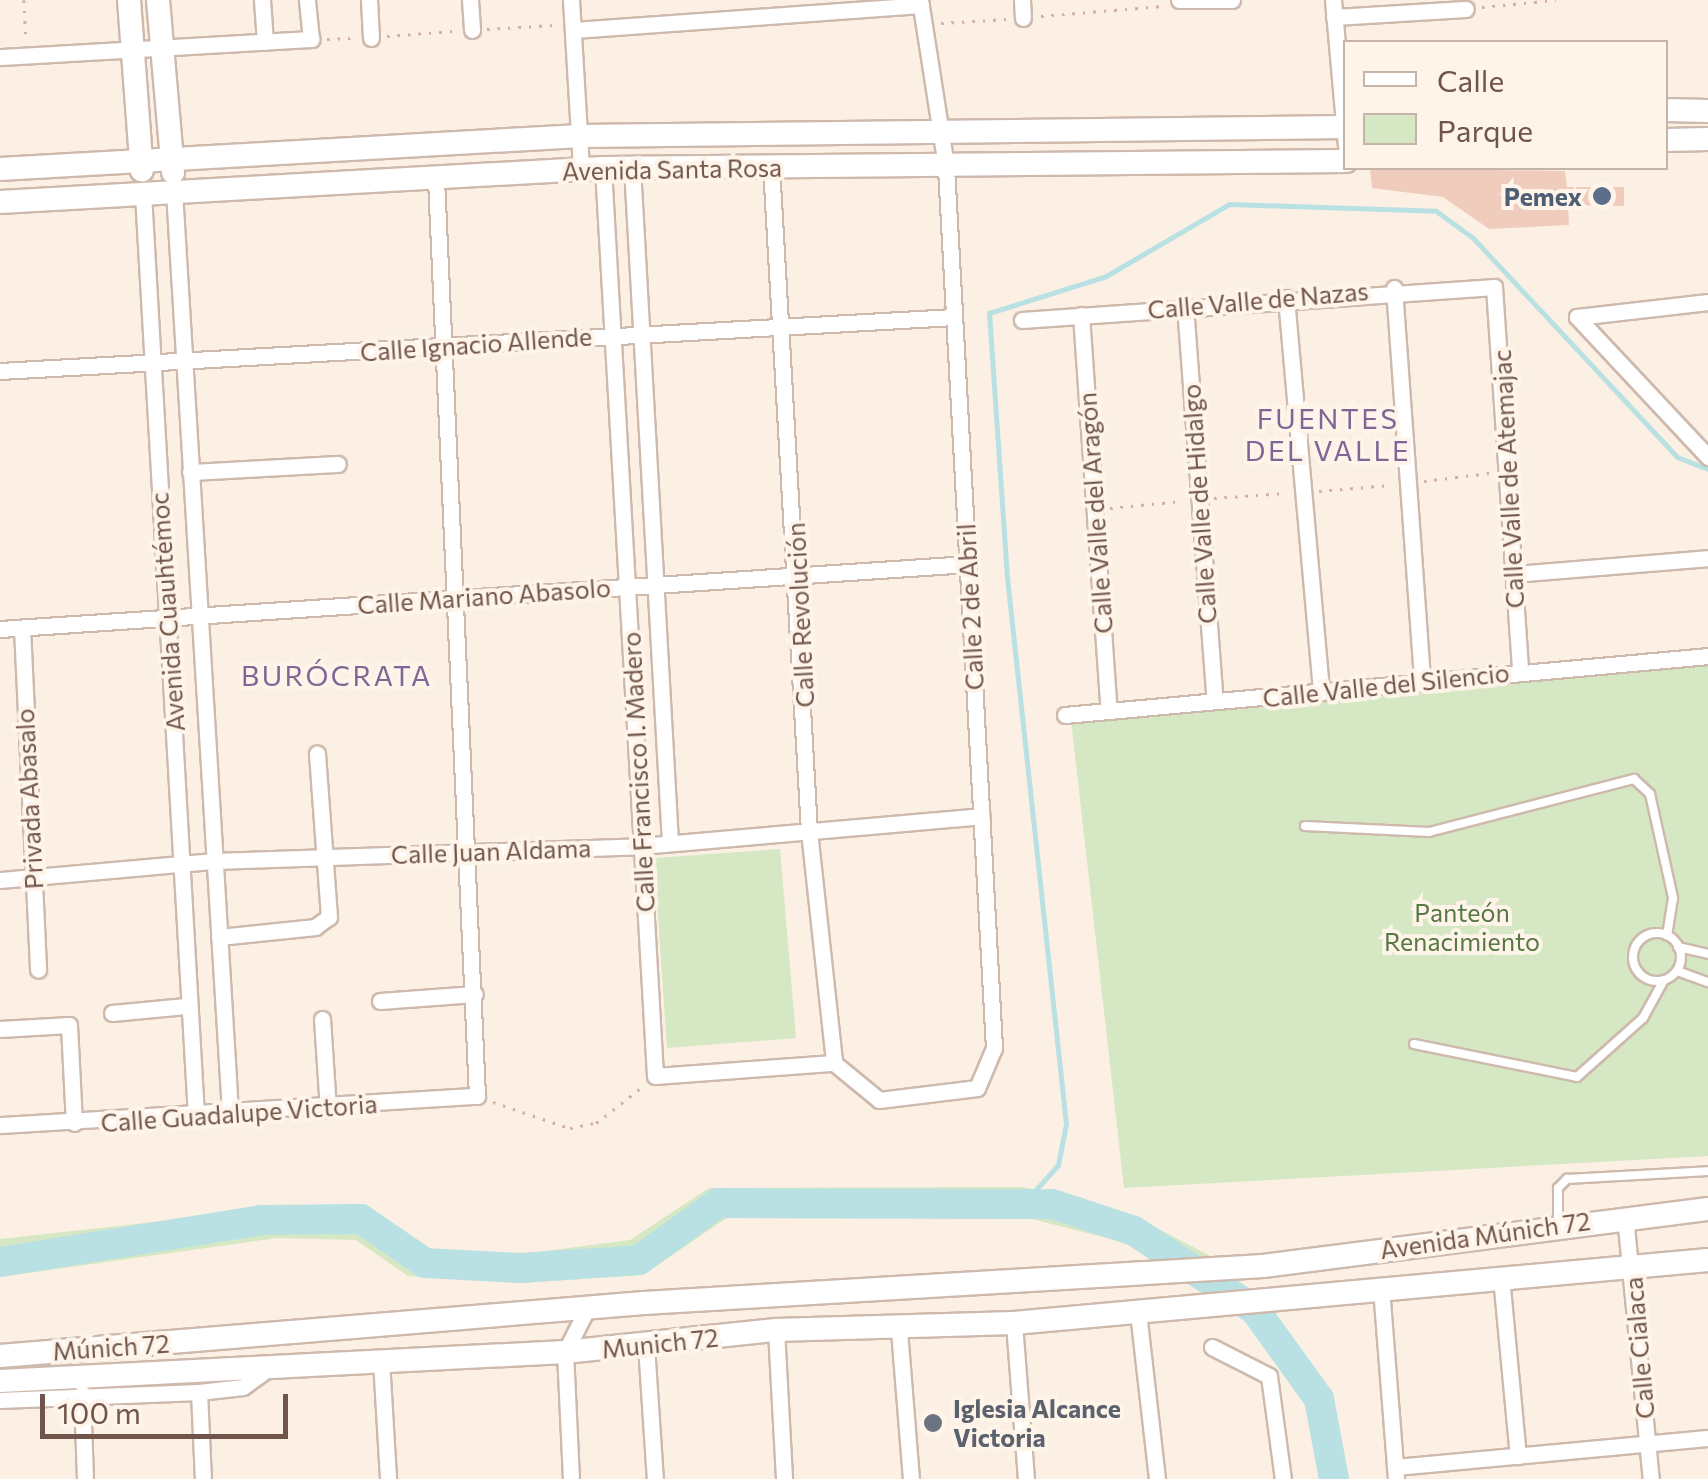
<!DOCTYPE html>
<html>
<head>
<meta charset="utf-8">
<style>
	body { margin:0 }
	#map { position:relative; width:1708px; height:1479px; overflow:hidden; background:#fbf0e3; font-family:Commissioner,sans-serif }
	div>[style] { position:absolute }
	[style*='--x'] { left:calc(var(--x)*1px); top:calc(var(--y)*1px); width:calc(var(--w)*1px); rotate:calc(var(--a)*1deg) }
	.green>* { inset:0; background:#d5e8c3 }
	.stream>* { height:5px; margin:-2.5px; padding:0 2.5px; transform-origin:2.5px; border-radius:2.5px; background:#b9e1e4 }
	.river>* { height:30px; margin:-15px; padding:0 15px; transform-origin:15px; border-radius:15px; background:#b9e1e4 }
	.building>* { inset:0; background:#efccbc }
	.path>* { height:2.5px; margin-top:-1.25px; transform-origin:0; background:repeating-linear-gradient(90deg,#d4afa0 0 2.5px,transparent 0 10.5px) }
	.roads { filter:drop-shadow(2px 0 #ceb9ad) drop-shadow(-2px 0 #ceb9ad) drop-shadow(0 2px #ceb9ad) drop-shadow(0 -2px #ceb9ad) }
	.lane>* { height:8px; margin:-4px; padding:0 4px; transform-origin:4px; border-radius:4px; background:#fff }
	.lane>.ring { margin:-4px; padding:0; box-sizing:content-box; background:none; border:8px solid #fff; border-radius:50% }
	.street>* { height:15px; margin:-7.5px; padding:0 7.5px; transform-origin:7.5px; border-radius:7.5px; background:#fff }
	.secondary>* { height:22px; margin:-11px; padding:0 11px; transform-origin:11px; border-radius:11px; background:#fff }
	.dots>* { width:28px; height:28px; translate:-50% -50%; box-sizing:border-box; border:5px solid #fef4e9; border-radius:50% }
	span { translate:-50% -50%; white-space:nowrap; text-align:center; line-height:1.15; -webkit-text-stroke:8px #fef4e9; paint-order:stroke }
	.street-label { font-size:25px; color:#72554a }
	.service-label { font-size:25px; color:#4e5e75; font-weight:700 }
	.right { translate:-100% -50%; text-align:right }
	.park-label { font-size:25px; color:#577843 }
	.worship-label { font-size:25px; color:#5b616d; font-weight:700 }
	.left { translate:0 -50%; text-align:left }
	.neighbourhood-label { font-size:28px; color:#816695; letter-spacing:2.5px }
	.legend { position:absolute; left:1343px; top:40px; width:325px; height:130px; box-sizing:border-box; background:#fef4e9; border:2px solid #c6b4a9; margin:0; padding:12px 18px; list-style:none; font-size:30px; color:#72554a }
	.legend li { display:flex; align-items:center; gap:20px; height:50px }
	.legend b { width:50px; border:2px solid #c6b4a9 }
	.scale { position:absolute; left:40px; top:1394px; width:248px; height:45px; box-sizing:border-box; border:5px solid #72554a; border-top:0; padding-left:12px; font-size:30px; line-height:35px; white-space:nowrap; color:#72554a; -webkit-text-stroke:8px #fef4e9; paint-order:stroke }
</style>
</head>
<body>
<div id="map">
	<div class="green">
		<div style="clip-path:polygon(1708px 663px,1708px 1156px,1124px 1188px,1071px 720px)"></div>
		<div style="clip-path:polygon(780px 849px,796px 1038px,667px 1048px,654px 858px)"></div>
		<div style="clip-path:polygon(1021px 1187px,1080px 1197px,1151px 1225px,1216px 1259px,1255px 1310px,1134px 1245px,1032px 1219px,728px 1217px,643px 1275px,520px 1283px,408px 1276px,356px 1240px,277px 1238px,0 1277px,0 1239px,234px 1213px,261px 1220px,345px 1205px,429px 1249px,515px 1255px,630px 1240px,709px 1188px)"></div>
	</div>
	<div class="stream">
		<div style="--x:1024;--y:1203;--w:51;--a:-48.2"></div>
		<div style="--x:1058;--y:1165;--w:42;--a:-79"></div>
		<div style="--x:1066;--y:1124;--w:550;--a:-96.16"></div>
		<div style="--x:1007;--y:577;--w:265;--a:-93.9"></div>
		<div style="--x:989;--y:313;--w:123;--a:-17.5"></div>
		<div style="--x:1106;--y:276;--w:143;--a:-30.3"></div>
		<div style="--x:1229;--y:204;--w:207;--a:1.9"></div>
		<div style="--x:1436;--y:211;--w:46;--a:36.1"></div>
		<div style="--x:1473;--y:238;--w:299;--a:47"></div>
		<div style="--x:1677;--y:457;--w:33;--a:21"></div>
	</div>
	<div class="river">
		<div style="--x:0;--y:1262;--w:264;--a:-9.1"></div>
		<div style="--x:261;--y:1220;--w:100;--a:-0.6"></div>
		<div style="--x:361;--y:1219;--w:78;--a:34.5"></div>
		<div style="--x:425;--y:1263;--w:95;--a:3"></div>
		<div style="--x:520;--y:1268;--w:119;--a:-3.8"></div>
		<div style="--x:639;--y:1260;--w:97;--a:-35.8"></div>
		<div style="--x:718;--y:1203;--w:334;--a:0.2"></div>
		<div style="--x:1052;--y:1204;--w:86;--a:18.2"></div>
		<div style="--x:1134;--y:1231;--w:145;--a:33.1"></div>
		<div style="--x:1255;--y:1310;--w:110;--a:54.3"></div>
		<div style="--x:1319;--y:1399;--w:81;--a:79.4"></div>
	</div>
	<div class="building">
		<div style="clip-path:polygon(1370px 168px,1565px 171px,1567px 187px,1624px 187px,1624px 206px,1568px 205px,1569px 225px,1489px 229px,1443px 197px,1372px 188px)"></div>
	</div>
	<div class="path">
		<div style="--x:24;--y:0;--w:38;--a:87"></div>
		<div style="--x:1482;--y:7;--w:74;--a:-5.4"></div>
		<div style="--x:1041;--y:16;--w:122;--a:-4.7"></div>
		<div style="--x:941;--y:23;--w:67;--a:-3.4"></div>
		<div style="--x:487;--y:29;--w:67;--a:-3.4"></div>
		<div style="--x:387;--y:36;--w:67;--a:-4.3"></div>
		<div style="--x:327;--y:39;--w:27;--a:-2"></div>
		<div style="--x:1424;--y:481;--w:66;--a:-6.9"></div>
		<div style="--x:1319;--y:491;--w:72;--a:-4.8"></div>
		<div style="--x:1214;--y:498;--w:72;--a:-4"></div>
		<div style="--x:1110;--y:508;--w:72;--a:-5.6"></div>
		<div style="--x:493;--y:1102;--w:81;--a:18.7"></div>
		<div style="--x:570;--y:1128;--w:26;--a:-11"></div>
		<div style="--x:596;--y:1123;--w:58;--a:-38"></div>
	</div>
	<div class="roads">
		<div class="lane">
			<div style="--x:1305;--y:826;--w:124;--a:2.8"></div>
			<div style="--x:1429;--y:832;--w:212;--a:-14.5"></div>
			<div style="--x:1634;--y:779;--w:22;--a:43"></div>
			<div style="--x:1650;--y:794;--w:107;--a:77.5"></div>
			<div style="--x:1673;--y:898;--w:38;--a:99"></div>
			<div class="ring" style="left:1633px;top:933px;width:40px;height:40px"></div>
			<div style="--x:1678;--y:947;--w:31;--a:13"></div>
			<div style="--x:1677;--y:971;--w:33;--a:20"></div>
			<div style="--x:1414;--y:1044;--w:166;--a:11.4"></div>
			<div style="--x:1577;--y:1077;--w:89;--a:-41.8"></div>
			<div style="--x:1643;--y:1018;--w:43;--a:-61.1"></div>
			<div style="--x:1558;--y:1225;--w:37;--a:-90"></div>
			<div style="--x:1558;--y:1188;--w:13;--a:-45"></div>
			<div style="--x:1567;--y:1179;--w:141;--a:-3.2"></div>
		</div>
		<div class="street">
			<div style="--x:262;--y:0;--w:42;--a:85.9"></div>
			<div style="--x:369;--y:0;--w:38;--a:87"></div>
			<div style="--x:470;--y:0;--w:30;--a:86"></div>
			<div style="--x:571;--y:0;--w:170;--a:86.6"></div>
			<div style="--x:1022;--y:0;--w:18;--a:87"></div>
			<div style="--x:1179;--y:0;--w:53;--a:0"></div>
			<div style="--x:1333;--y:0;--w:148;--a:84.9"></div>
			<div style="--x:1334;--y:17;--w:132;--a:-3.5"></div>
			<div style="--x:574;--y:30;--w:348;--a:-4.1"></div>
			<div style="--x:0;--y:57;--w:312;--a:-3.3"></div>
			<div style="--x:311;--y:39;--w:39;--a:-96"></div>
			<div style="--x:771;--y:166;--w:666;--a:86.73"></div>
			<div style="--x:809;--y:831;--w:233;--a:83.8"></div>
			<div style="--x:632;--y:167;--w:677;--a:86.78"></div>
			<div style="--x:603;--y:168;--w:909;--a:86.72"></div>
			<div style="--x:655;--y:1076;--w:179;--a:-4.2"></div>
			<div style="--x:834;--y:1063;--w:58;--a:39.4"></div>
			<div style="--x:879;--y:1100;--w:99;--a:-7"></div>
			<div style="--x:977;--y:1088;--w:43;--a:-67"></div>
			<div style="--x:994;--y:1048;--w:883;--a:-93.12"></div>
			<div style="--x:946;--y:166;--w:168;--a:-98.9"></div>
			<div style="--x:174;--y:191;--w:924;--a:86.52"></div>
			<div style="--x:143;--y:194;--w:925;--a:86.71"></div>
			<div style="--x:1394;--y:288;--w:395;--a:85.9"></div>
			<div style="--x:1286;--y:298;--w:396;--a:84.9"></div>
			<div style="--x:1708;--y:302;--w:132;--a:173.5"></div>
			<div style="--x:1577;--y:317;--w:192;--a:46.9"></div>
			<div style="--x:1185;--y:306;--w:396;--a:85.7"></div>
			<div style="--x:1081;--y:315;--w:397;--a:86"></div>
			<div style="--x:1022;--y:320;--w:473;--a:-4"></div>
			<div style="--x:1494;--y:287;--w:386;--a:86.1"></div>
			<div style="--x:0;--y:371;--w:955;--a:-3.24"></div>
			<div style="--x:190;--y:472;--w:148;--a:-3.1"></div>
			<div style="--x:1514;--y:574;--w:195;--a:-4.7"></div>
			<div style="--x:22;--y:628;--w:342;--a:87.3"></div>
			<div style="--x:0;--y:629;--w:970;--a:-3.84"></div>
			<div style="--x:1065;--y:715;--w:646;--a:-5.24"></div>
			<div style="--x:0;--y:880;--w:216;--a:-5.1"></div>
			<div style="--x:215;--y:861;--w:425;--a:-2"></div>
			<div style="--x:640;--y:846;--w:343;--a:-5"></div>
			<div style="--x:219;--y:937;--w:97;--a:-5.9"></div>
			<div style="--x:315;--y:927;--w:17;--a:-36"></div>
			<div style="--x:329;--y:917;--w:164;--a:-94.2"></div>
			<div style="--x:380;--y:1001;--w:95;--a:-4.2"></div>
			<div style="--x:112;--y:1013;--w:74;--a:-5.4"></div>
			<div style="--x:322;--y:1019;--w:91;--a:86.2"></div>
			<div style="--x:0;--y:1029;--w:69;--a:-3.3"></div>
			<div style="--x:69;--y:1025;--w:98;--a:87.1"></div>
			<div style="--x:0;--y:1125;--w:478;--a:-3.5"></div>
			<div style="--x:477;--y:1096;--w:917;--a:-92.56"></div>
			<div style="--x:1625;--y:1216;--w:264;--a:84.4"></div>
			<div style="--x:1501;--y:1277;--w:180;--a:84.6"></div>
			<div style="--x:1381;--y:1288;--w:192;--a:85.5"></div>
			<div style="--x:1138;--y:1312;--w:168;--a:83.5"></div>
			<div style="--x:1014;--y:1323;--w:156;--a:85.6"></div>
			<div style="--x:776;--y:1330;--w:149;--a:86.9"></div>
			<div style="--x:899;--y:1330;--w:149;--a:85.4"></div>
			<div style="--x:646;--y:1345;--w:134;--a:86.2"></div>
			<div style="--x:1212;--y:1347;--w:64;--a:27"></div>
			<div style="--x:1269;--y:1376;--w:104;--a:82.3"></div>
			<div style="--x:381;--y:1360;--w:119;--a:86.6"></div>
			<div style="--x:199;--y:1392;--w:87;--a:87.4"></div>
			<div style="--x:82;--y:1393;--w:86;--a:88"></div>
			<div style="--x:0;--y:1400;--w:199;--a:-2.3"></div>
			<div style="--x:199;--y:1392;--w:44;--a:-6.5"></div>
			<div style="--x:243;--y:1387;--w:32;--a:-36"></div>
			<div style="--x:1395;--y:1467;--w:314;--a:-5.3"></div>
			<div style="--x:571;--y:1479;--w:127;--a:-92.7"></div>
			<div style="--x:565;--y:1352;--w:51;--a:-62.9"></div>
		</div>
		<div class="secondary">
			<div style="--x:129;--y:0;--w:171;--a:85.7"></div>
			<div style="--x:158;--y:0;--w:173;--a:85"></div>
			<div style="--x:1666;--y:110;--w:42;--a:1.4"></div>
			<div style="--x:1666;--y:140;--w:42;--a:-1.4"></div>
			<div style="--x:0;--y:169;--w:581;--a:-3.26"></div>
			<div style="--x:580;--y:136;--w:766;--a:-0.67"></div>
			<div style="--x:0;--y:202;--w:604;--a:-3.23"></div>
			<div style="--x:603;--y:168;--w:743;--a:-0.54"></div>
			<div style="--x:0;--y:1356;--w:646;--a:-4.7"></div>
			<div style="--x:644;--y:1303;--w:620;--a:-3.42"></div>
			<div style="--x:1263;--y:1266;--w:449;--a:-7.3"></div>
			<div style="--x:0;--y:1381;--w:566;--a:-2.94"></div>
			<div style="--x:565;--y:1352;--w:212;--a:-6"></div>
			<div style="--x:776;--y:1330;--w:238;--a:-1.7"></div>
			<div style="--x:1014;--y:1323;--w:697;--a:-5.19"></div>
		</div>
	</div>
	<div class="dots">
		<div style="left:1602px;top:196px;background:#5c6f8a"></div>
		<div style="left:933px;top:1423px;background:#6b7280"></div>
	</div>
	<div class="street-label">
		<span style="left:672px;top:169px;rotate:-1deg">Avenida Santa Rosa</span>
		<span style="left:1258px;top:300px;rotate:-5deg">Calle Valle de Nazas</span>
		<span style="left:476px;top:344px;rotate:-4deg">Calle Ignacio Allende</span>
		<span style="left:1508px;top:479px;rotate:-93deg">Calle Valle de Atemajac</span>
		<span style="left:1199px;top:504px;rotate:-94deg">Calle Valle de Hidalgo</span>
		<span style="left:1095px;top:513px;rotate:-94deg">Calle Valle del Aragón</span>
		<span style="left:484px;top:596px;rotate:-4deg">Calle Mariano Abasolo</span>
		<span style="left:970px;top:607px;rotate:-93deg">Calle 2 de Abril</span>
		<span style="left:167px;top:612px;rotate:-94deg">Avenida Cuauhtémoc</span>
		<span style="left:800px;top:615px;rotate:-93deg">Calle Revolución</span>
		<span style="left:1386px;top:685px;rotate:-6deg">Calle Valle del Silencio</span>
		<span style="left:638px;top:772px;rotate:-93deg">Calle Francisco I. Madero</span>
		<span style="left:29px;top:799px;rotate:-93deg">Privada Abasalo</span>
		<span style="left:491px;top:851px;rotate:-2deg">Calle Juan Aldama</span>
		<span style="left:239px;top:1113px;rotate:-4deg">Calle Guadalupe Victoria</span>
		<span style="left:1485px;top:1235px;rotate:-8deg">Avenida Múnich 72</span>
		<span style="left:660px;top:1343px;rotate:-6deg">Munich 72</span>
		<span style="left:111px;top:1347px;rotate:-4deg">Múnich 72</span>
		<span style="left:1639px;top:1348px;rotate:-95deg">Calle Cialaca</span>
	</div>
	<div class="service-label">
		<span class="right" style="left:1582px;top:196px">Pemex</span>
	</div>
	<div class="park-label">
		<span style="left:1462px;top:927px">Panteón<br>Renacimiento</span>
	</div>
	<div class="worship-label">
		<span class="left" style="left:953px;top:1423px">Iglesia Alcance<br>Victoria</span>
	</div>
	<div class="neighbourhood-label">
		<span style="left:1328px;top:434px">FUENTES<br>DEL VALLE</span>
		<span style="left:337px;top:675px">BURÓCRATA</span>
	</div>
	<ul class="legend">
	<li><b style="height:12px;background:#fff"></b>Calle</li>
	<li><b style="height:28px;background:#d5e8c3"></b>Parque</li>
	</ul>
	<div class="scale">100 m</div>
</div>
</body>
</html>
